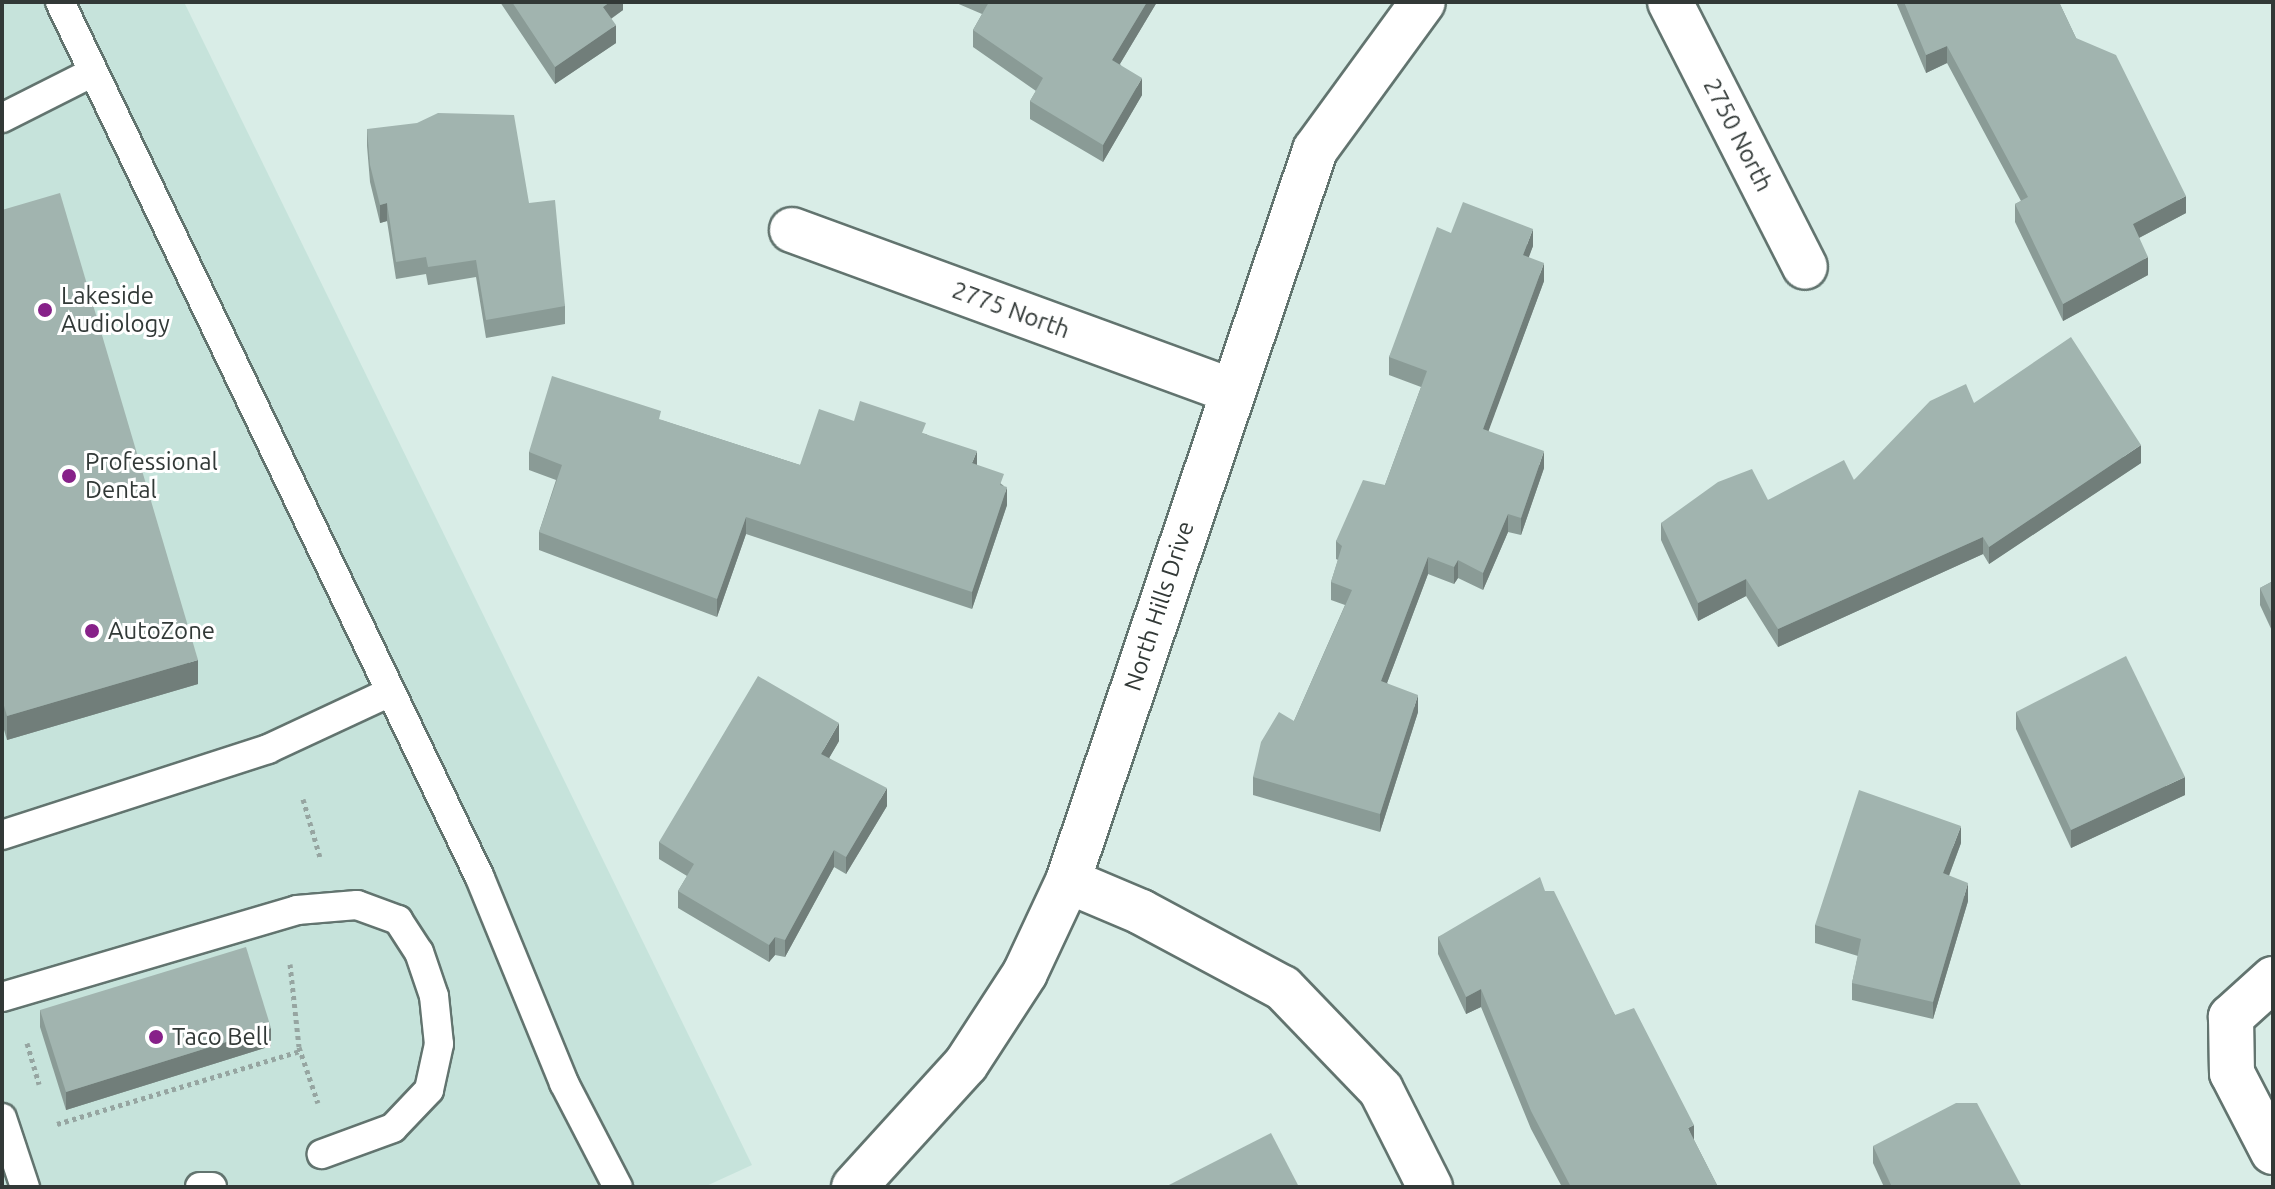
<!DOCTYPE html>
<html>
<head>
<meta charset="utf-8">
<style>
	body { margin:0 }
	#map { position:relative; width:2275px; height:1189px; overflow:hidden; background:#d9ede7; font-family:Ubuntu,sans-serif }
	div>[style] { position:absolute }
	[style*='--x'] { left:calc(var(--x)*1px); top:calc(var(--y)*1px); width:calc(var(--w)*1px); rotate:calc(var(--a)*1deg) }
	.built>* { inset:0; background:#c6e3db }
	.path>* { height:5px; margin-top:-2.5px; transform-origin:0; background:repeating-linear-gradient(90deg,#96a5a1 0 4px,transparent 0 8px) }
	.roads { filter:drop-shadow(2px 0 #62746f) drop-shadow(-2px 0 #62746f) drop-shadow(0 2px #62746f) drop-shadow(0 -2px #62746f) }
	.service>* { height:28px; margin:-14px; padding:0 14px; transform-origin:14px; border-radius:14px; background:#fff }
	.minor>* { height:44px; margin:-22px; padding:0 22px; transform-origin:22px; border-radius:22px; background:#fff }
	.wall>* { inset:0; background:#8a9b96 }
	.shaded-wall>* { inset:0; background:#717e7a }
	.building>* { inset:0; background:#a1b4af }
	.dots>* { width:22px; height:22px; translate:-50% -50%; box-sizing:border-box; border:4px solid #fff; border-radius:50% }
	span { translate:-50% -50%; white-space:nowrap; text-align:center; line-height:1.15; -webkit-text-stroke:6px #fff; paint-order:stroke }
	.street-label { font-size:24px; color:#323937 }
	.poi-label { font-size:24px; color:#323937 }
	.left { translate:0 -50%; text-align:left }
	.frame { position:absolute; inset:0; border:4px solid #323937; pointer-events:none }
</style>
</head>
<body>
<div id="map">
	<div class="built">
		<div style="clip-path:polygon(2px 2px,184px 2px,752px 1165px,704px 1187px,2px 1187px)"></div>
	</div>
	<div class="path">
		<div style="--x:303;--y:799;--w:60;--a:73.7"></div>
		<div style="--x:290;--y:964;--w:83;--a:83.8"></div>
		<div style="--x:299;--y:1047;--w:59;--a:71.3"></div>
		<div style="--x:27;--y:1043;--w:43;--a:73.7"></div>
		<div style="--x:57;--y:1124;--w:255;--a:-16.7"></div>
	</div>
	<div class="roads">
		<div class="service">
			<div style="--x:60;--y:2;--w:971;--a:64.38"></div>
			<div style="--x:480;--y:878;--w:222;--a:67.7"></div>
			<div style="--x:564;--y:1083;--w:117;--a:62.6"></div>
			<div style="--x:2;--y:118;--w:102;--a:-26.8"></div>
			<div style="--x:2;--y:835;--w:280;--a:-17.9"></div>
			<div style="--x:268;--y:749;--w:135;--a:-25"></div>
			<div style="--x:2;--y:997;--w:308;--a:-16.4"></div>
			<div style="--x:297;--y:910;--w:60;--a:-4.8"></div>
			<div style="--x:357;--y:905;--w:44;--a:20.1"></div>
			<div style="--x:398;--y:920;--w:38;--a:57"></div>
			<div style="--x:419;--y:952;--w:46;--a:71.2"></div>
			<div style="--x:434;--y:996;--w:48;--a:84.1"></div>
			<div style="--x:439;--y:1044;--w:47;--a:102.3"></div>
			<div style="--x:429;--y:1090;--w:52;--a:133.5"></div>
			<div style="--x:393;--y:1128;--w:76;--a:159.9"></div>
			<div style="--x:2;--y:1118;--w:73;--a:71.6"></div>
			<div style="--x:200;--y:1187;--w:12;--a:0"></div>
		</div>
		<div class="minor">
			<div style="--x:1670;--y:2;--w:297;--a:63"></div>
			<div style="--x:792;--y:230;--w:468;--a:20.1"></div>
			<div style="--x:1068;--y:881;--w:79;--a:23"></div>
			<div style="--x:1141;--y:912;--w:161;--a:28.2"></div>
			<div style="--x:1283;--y:988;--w:141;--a:46.1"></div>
			<div style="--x:1381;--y:1090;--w:109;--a:63.2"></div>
			<div style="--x:2273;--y:979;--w:57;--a:137.9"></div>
			<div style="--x:2231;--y:1017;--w:56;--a:89"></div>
			<div style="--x:2232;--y:1073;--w:89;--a:62.6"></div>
			<div style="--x:854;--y:1187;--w:166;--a:-47.7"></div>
			<div style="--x:966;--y:1064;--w:108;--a:-57"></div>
			<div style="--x:1025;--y:973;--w:102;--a:-64.9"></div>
			<div style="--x:1068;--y:881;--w:772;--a:-71.33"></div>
			<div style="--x:1315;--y:150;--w:183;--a:-53.9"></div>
		</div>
	</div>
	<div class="wall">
		<div style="clip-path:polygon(500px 2px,623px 2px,623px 10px,611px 19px,616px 43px,555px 84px)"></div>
		<div style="clip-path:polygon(954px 2px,1157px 2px,1120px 64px,1142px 95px,1103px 162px,1030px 119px,1030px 101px,1036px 91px,973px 47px,973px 30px,982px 14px)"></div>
		<div style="clip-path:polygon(1896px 2px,2059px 2px,2076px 38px,2186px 213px,2139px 238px,2148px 275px,2063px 321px,2015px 222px,2015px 204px,2021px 201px,1947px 63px,1926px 73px)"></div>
		<div style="clip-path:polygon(367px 129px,529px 203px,565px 306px,565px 324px,486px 338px,476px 277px,428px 285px,426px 274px,396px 279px,387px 221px,380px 223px,370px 182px,367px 146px)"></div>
		<div style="clip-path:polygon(2px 210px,198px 684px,7px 740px,2px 723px)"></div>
		<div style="clip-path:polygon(1451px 233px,1533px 246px,1528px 258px,1544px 281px,1488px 431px,1544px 468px,1521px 535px,1508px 532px,1483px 590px,1458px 578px,1454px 584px,1428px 574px,1387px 683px,1418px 712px,1380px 832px,1253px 795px,1253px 777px,1294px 721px,1345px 605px,1331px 600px,1331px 582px,1338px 560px,1336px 559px,1336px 541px,1385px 485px,1421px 387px,1389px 375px,1389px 357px)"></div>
		<div style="clip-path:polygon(1974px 403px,2141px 463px,1989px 564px,1983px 554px,1778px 647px,1746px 596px,1698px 621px,1661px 540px,1661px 523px,1768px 500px,1854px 480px)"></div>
		<div style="clip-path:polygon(661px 420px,800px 465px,854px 421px,926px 434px,977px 465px,1004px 486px,1007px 505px,972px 609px,746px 534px,717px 617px,539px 550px,539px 532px,556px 480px,529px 470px,529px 452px)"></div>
		<div style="clip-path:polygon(2273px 581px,2273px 633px,2260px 605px,2260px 588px)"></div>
		<div style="clip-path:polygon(2016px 712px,2185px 795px,2071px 848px,2016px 729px)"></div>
		<div style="clip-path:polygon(839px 741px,829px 758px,887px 806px,846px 874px,834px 867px,785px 957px,775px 955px,769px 962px,678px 908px,678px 891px,687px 876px,659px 859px,659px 842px)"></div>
		<div style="clip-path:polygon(1961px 843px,1949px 876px,1968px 901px,1933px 1019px,1852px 1000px,1852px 983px,1858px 956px,1815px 943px,1815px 925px)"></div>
		<div style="clip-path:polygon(1545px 891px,1615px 1015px,1694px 1140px,1718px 1187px,1562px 1187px,1531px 1129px,1481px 1007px,1466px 1014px,1438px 954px,1438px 937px)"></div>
		<div style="clip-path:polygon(40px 1010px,271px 1046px,66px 1110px,40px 1027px)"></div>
		<div style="clip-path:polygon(1873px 1146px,2022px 1187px,1884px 1187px,1873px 1163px)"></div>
	</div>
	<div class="shaded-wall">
		<div style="clip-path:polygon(610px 2px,623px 2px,623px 10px,603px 24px,603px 7px)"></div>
		<div style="clip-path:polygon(1147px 2px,1157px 2px,1112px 77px,1112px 60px)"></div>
		<div style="clip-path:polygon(616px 25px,616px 43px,555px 84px,555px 67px)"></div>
		<div style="clip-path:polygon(1947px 46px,1947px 63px,1926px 73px,1926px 55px)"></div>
		<div style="clip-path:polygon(1142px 78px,1142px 95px,1103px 162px,1103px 145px)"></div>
		<div style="clip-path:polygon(2186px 196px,2186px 213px,2133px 241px,2133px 224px)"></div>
		<div style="clip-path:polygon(387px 203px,387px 221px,380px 223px,380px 205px)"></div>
		<div style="clip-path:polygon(1533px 229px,1533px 246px,1523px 273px,1523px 255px)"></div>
		<div style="clip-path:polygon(2148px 257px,2148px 275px,2063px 321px,2063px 304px)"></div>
		<div style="clip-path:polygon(1544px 263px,1544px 281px,1483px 446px,1483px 429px)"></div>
		<div style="clip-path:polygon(2141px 445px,2141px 463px,1989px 564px,1989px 547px)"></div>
		<div style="clip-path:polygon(977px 451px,977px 468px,972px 463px)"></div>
		<div style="clip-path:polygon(1544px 451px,1544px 468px,1521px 535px,1521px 518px)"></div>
		<div style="clip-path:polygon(1007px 487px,1007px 505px,972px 609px,972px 592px)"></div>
		<div style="clip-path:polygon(1508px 514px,1508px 532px,1483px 590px,1483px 573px)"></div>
		<div style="clip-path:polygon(746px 517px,746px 534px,717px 617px,717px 599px)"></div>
		<div style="clip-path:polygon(1983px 537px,1983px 554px,1778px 647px,1778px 629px)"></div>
		<div style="clip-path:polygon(1428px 557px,1428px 574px,1381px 699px,1381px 681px)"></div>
		<div style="clip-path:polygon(1458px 560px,1458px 578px,1454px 584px,1454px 567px)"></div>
		<div style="clip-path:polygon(1746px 579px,1746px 596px,1698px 621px,1698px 603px)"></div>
		<div style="clip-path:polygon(198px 660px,198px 684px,7px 740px,7px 716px)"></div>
		<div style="clip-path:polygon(1418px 695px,1418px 712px,1380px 832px,1380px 814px)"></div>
		<div style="clip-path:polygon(839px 723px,839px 741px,821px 772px,821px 754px)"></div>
		<div style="clip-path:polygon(2185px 777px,2185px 795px,2071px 848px,2071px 830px)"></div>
		<div style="clip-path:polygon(887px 788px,887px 806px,846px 874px,846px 857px)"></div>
		<div style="clip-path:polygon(1961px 826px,1961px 843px,1943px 891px,1943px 873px)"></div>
		<div style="clip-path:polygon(834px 850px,834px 867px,785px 957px,785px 940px)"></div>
		<div style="clip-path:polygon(1968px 883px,1968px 901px,1933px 1019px,1933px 1002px)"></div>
		<div style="clip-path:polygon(775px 937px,775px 955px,769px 962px,769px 945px)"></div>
		<div style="clip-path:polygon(1481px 989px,1481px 1007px,1466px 1014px,1466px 997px)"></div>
		<div style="clip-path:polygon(271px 1028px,271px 1046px,66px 1110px,66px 1092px)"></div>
		<div style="clip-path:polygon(1694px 1125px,1694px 1143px,1688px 1128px)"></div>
	</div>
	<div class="building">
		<div style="clip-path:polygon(512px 2px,610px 2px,603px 7px,616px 25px,555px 67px)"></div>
		<div style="clip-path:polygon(989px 2px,1147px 2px,1112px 60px,1142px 78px,1103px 145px,1030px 101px,1043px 78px,973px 30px)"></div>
		<div style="clip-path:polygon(1904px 2px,2059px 2px,2076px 38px,2116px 55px,2186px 196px,2133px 224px,2148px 257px,2063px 304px,2015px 204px,2028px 197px,1947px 46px,1926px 55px)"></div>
		<div style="clip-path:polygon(438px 113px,514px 115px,529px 203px,555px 200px,565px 306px,486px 320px,476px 260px,428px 267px,426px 257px,396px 262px,387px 203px,380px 205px,370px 165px,367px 129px,417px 123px)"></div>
		<div style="clip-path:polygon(60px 193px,198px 660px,7px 716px,2px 699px,2px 210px)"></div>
		<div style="clip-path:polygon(1463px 202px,1533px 229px,1523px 255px,1544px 263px,1483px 429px,1544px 451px,1521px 518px,1508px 514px,1483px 573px,1458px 560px,1454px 567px,1428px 557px,1381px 681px,1418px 695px,1380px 814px,1253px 777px,1261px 742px,1279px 712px,1294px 721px,1352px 590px,1331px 582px,1342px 546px,1336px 541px,1363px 480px,1385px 485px,1427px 371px,1389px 357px,1437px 227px,1451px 233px)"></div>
		<div style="clip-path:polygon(2071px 337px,2141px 445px,1989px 547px,1983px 537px,1778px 629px,1746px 579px,1698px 603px,1661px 523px,1718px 482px,1752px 469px,1768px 500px,1844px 460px,1854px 480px,1930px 401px,1966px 384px,1974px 403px)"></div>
		<div style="clip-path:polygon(552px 376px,661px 411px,659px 419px,800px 465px,819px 409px,854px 421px,860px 401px,926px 423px,922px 433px,977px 451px,972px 463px,1004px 474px,1000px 485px,1007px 487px,972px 592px,746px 517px,717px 599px,539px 532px,562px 465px,529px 452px)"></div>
		<div style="clip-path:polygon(2273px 581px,2273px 616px,2260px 588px)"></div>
		<div style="clip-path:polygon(2126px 656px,2185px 777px,2071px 830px,2016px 712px)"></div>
		<div style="clip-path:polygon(758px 676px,839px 723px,821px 754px,887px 788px,846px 857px,834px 850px,785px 940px,775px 937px,769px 945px,678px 891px,694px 864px,659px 842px)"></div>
		<div style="clip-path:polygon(1859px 790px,1961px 826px,1943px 873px,1968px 883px,1933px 1002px,1852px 983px,1861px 939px,1815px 925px)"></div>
		<div style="clip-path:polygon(1540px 877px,1545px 891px,1554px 891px,1615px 1015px,1634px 1008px,1694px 1125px,1688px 1128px,1718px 1187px,1571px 1187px,1531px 1111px,1481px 989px,1466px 997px,1438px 937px)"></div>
		<div style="clip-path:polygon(246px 947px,271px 1028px,66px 1092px,40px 1010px)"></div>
		<div style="clip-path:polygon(1956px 1103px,1977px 1103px,2022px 1187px,1892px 1187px,1873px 1146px)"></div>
		<div style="clip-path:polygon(1271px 1133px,1299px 1187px,1165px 1187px)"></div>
	</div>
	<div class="dots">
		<div style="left:45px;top:310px;background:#872189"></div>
		<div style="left:69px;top:476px;background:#872189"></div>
		<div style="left:92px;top:631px;background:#872189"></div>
		<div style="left:156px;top:1037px;background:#872189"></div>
	</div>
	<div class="street-label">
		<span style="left:1738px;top:135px;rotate:63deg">2750 North</span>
		<span style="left:1011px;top:310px;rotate:20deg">2775 North</span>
		<span style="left:1159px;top:606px;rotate:-72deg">North Hills Drive</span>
	</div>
	<div class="poi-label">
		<span class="left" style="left:61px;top:310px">Lakeside<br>Audiology</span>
		<span class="left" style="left:85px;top:476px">Professional<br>Dental</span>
		<span class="left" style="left:108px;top:631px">AutoZone</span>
		<span class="left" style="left:172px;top:1037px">Taco Bell</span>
	</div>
	<div class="frame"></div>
</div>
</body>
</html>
